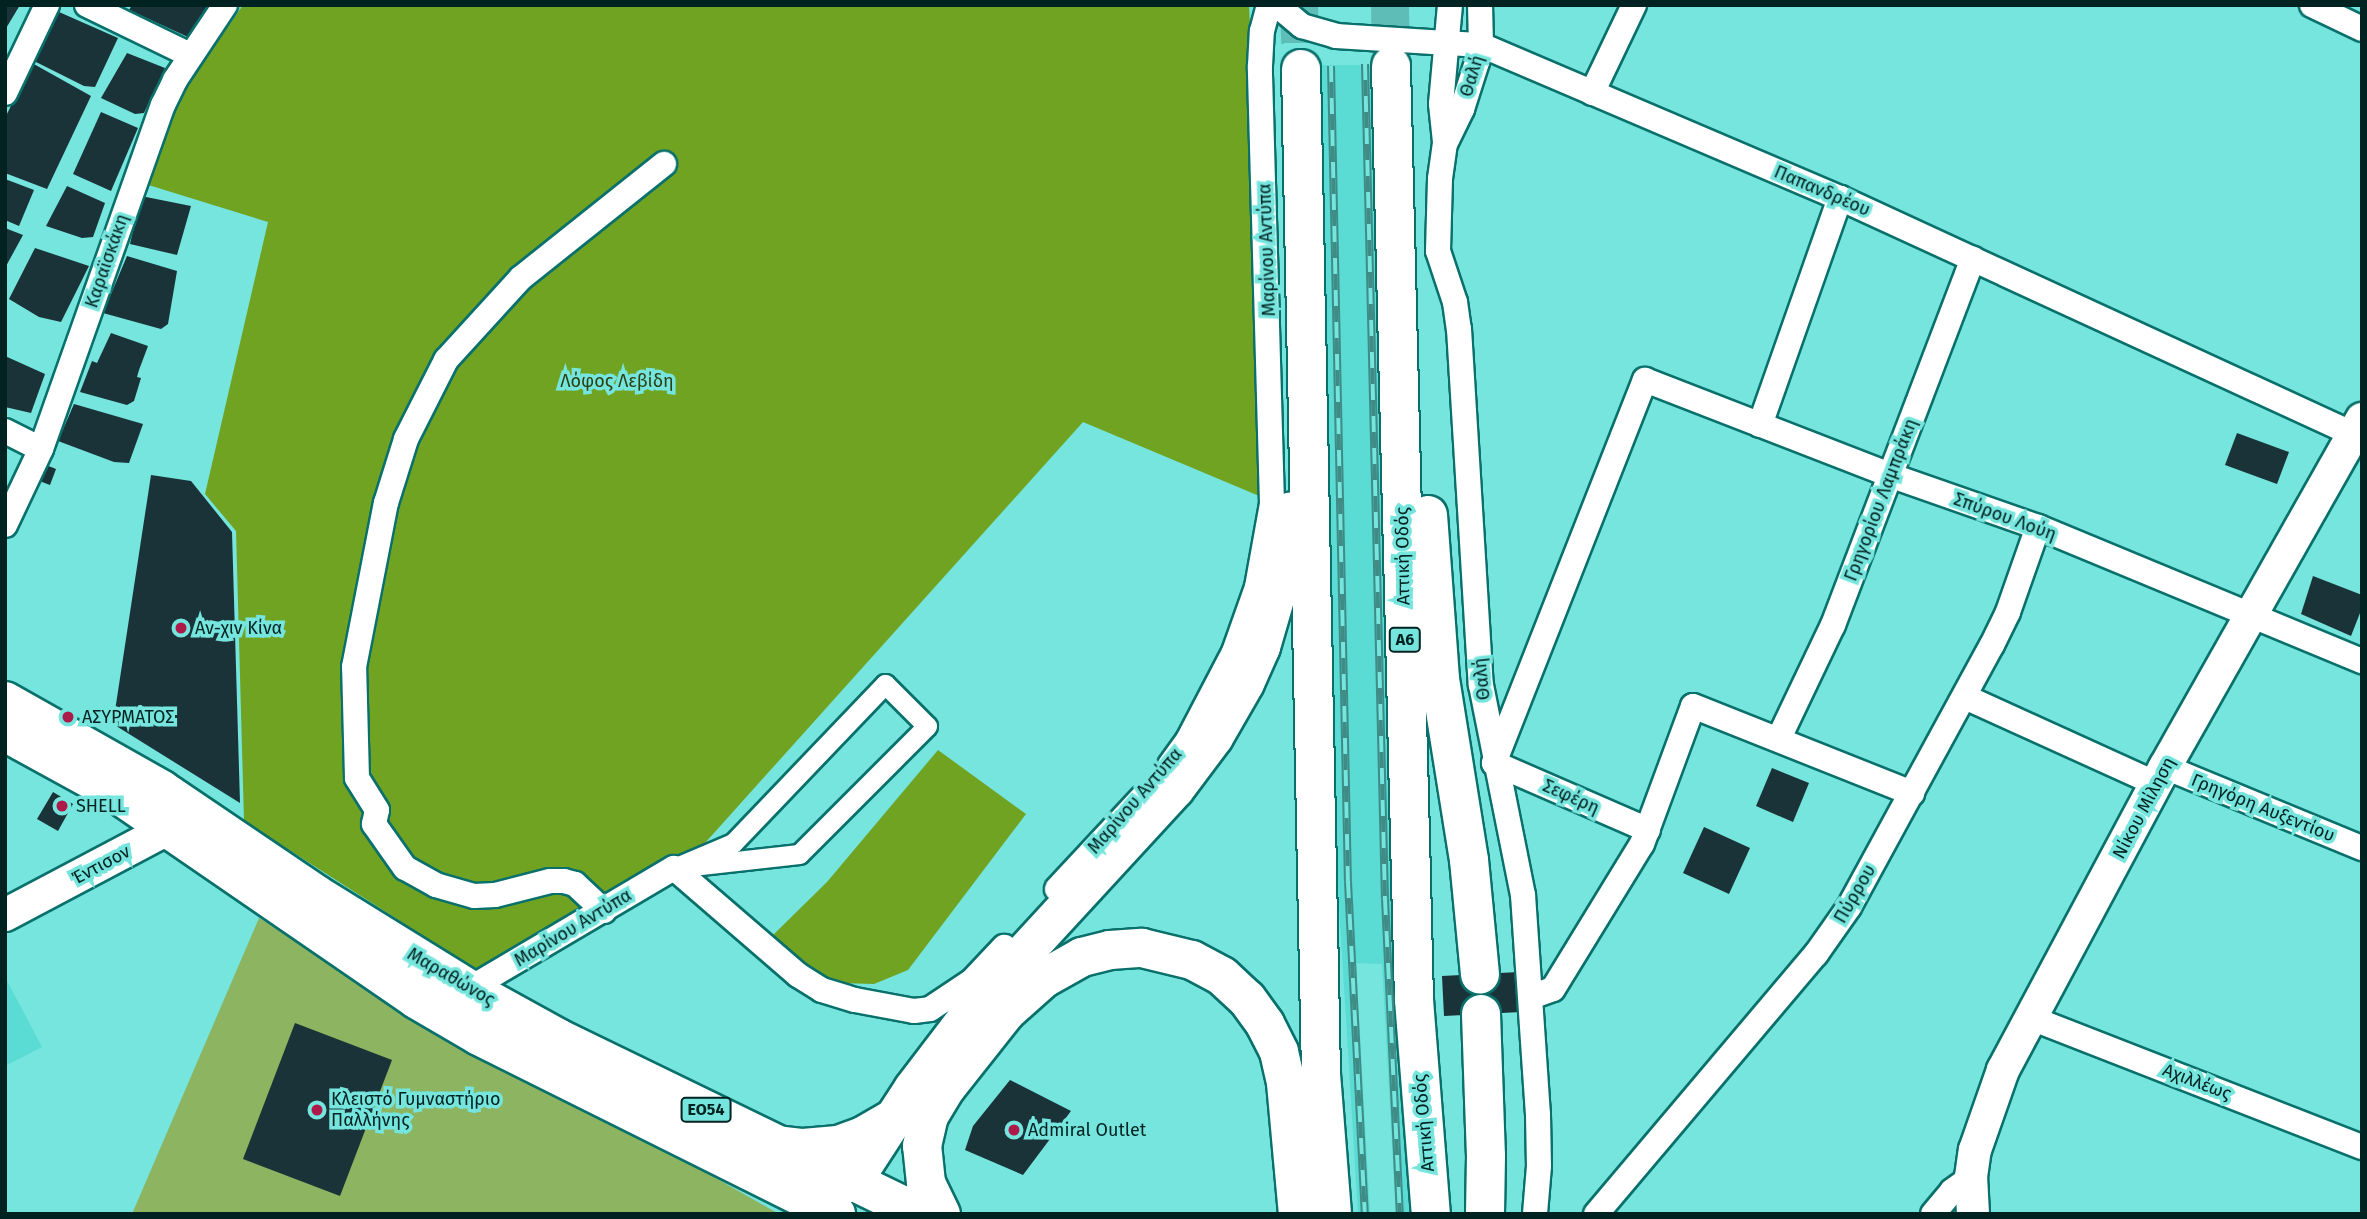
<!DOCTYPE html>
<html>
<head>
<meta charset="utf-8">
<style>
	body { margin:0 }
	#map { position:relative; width:2367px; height:1219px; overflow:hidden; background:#75e5dd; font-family:"Fira Sans",sans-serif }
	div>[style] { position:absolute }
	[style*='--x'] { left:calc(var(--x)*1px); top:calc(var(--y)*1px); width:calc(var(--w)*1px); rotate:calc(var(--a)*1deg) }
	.built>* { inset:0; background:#5adbd3 }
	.green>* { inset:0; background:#8db460 }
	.forest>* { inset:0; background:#71a323 }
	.building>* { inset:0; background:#1a3338 }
	.motorway-tunnel>* { height:38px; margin-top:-19px; transform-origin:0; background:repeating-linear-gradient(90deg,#5ebeb7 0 38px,transparent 0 57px) }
	.roads { filter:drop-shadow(2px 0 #09706b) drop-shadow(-2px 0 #09706b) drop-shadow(0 2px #09706b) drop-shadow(0 -2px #09706b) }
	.pedestrian>* { height:19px; margin:-9.5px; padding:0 9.5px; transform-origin:9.5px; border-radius:9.5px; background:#fff }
	.minor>* { height:24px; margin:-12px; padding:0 12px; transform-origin:12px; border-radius:12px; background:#fff }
	.tertiary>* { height:32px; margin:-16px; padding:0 16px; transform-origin:16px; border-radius:16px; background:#fff }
	.primary>* { height:38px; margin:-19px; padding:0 19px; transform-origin:19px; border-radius:19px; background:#fff }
	.motorway>* { height:38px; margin:-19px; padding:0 19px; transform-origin:19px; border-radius:19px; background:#fff }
	.rail>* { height:8px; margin-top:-4px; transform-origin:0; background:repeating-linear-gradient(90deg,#75e5dd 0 16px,#3f8c87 0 32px); box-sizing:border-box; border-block:2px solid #3f8c87 }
	.dots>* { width:19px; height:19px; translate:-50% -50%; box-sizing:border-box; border:4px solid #75e5dd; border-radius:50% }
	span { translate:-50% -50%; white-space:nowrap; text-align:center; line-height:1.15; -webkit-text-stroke:7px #75e5dd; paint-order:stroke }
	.shield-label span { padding:2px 5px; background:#75e5dd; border:2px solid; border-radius:5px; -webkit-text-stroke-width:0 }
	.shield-label { font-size:16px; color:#002220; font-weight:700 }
	.street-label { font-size:18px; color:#002220 }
	.park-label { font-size:18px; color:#2c4010 }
	.poi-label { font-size:18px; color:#002220 }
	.left { translate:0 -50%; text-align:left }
	.frame { position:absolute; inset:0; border:7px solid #002220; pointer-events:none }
</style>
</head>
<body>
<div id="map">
	<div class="built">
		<div style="clip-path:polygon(1318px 65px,1378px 65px,1398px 964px,1411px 1214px,1396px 1214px,1382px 964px,1356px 963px,1370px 1214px,1358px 1214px,1334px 824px)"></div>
		<div style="clip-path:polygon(5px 977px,42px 1047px,5px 1066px)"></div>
	</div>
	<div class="green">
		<div style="clip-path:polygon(259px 918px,779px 1214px,132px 1214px)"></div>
	</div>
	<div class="forest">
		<div style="clip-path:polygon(243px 5px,1249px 5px,1263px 281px,1264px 498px,1083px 422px,697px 852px,668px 861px,475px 969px,244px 821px,236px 531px,205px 494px,268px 222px,142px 183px,185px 89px)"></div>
		<div style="clip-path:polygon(938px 750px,1026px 814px,908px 970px,874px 984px,839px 983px,807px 968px,772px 936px,827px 882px)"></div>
	</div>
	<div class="building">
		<div style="clip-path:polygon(5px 5px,20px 5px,5px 30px)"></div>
		<div style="clip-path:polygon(132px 5px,209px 5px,188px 37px,129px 10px)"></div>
		<div style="clip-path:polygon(59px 12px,118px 38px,95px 87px,84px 86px,32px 60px)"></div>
		<div style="clip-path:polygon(127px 53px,165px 68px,144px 113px,135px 114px,101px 98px)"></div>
		<div style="clip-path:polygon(32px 63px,91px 96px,47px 189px,5px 173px,5px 118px)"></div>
		<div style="clip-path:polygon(101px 112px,138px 128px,111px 191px,73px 174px)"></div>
		<div style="clip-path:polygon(5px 179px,34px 190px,19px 226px,5px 220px)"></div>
		<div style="clip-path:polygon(67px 186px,105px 203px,93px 237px,82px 238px,46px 226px)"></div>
		<div style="clip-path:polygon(141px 196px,191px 206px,177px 255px,130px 244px)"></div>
		<div style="clip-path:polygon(5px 228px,23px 235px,5px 268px)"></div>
		<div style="clip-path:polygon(35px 248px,89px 266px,61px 322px,39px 317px,9px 299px)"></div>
		<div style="clip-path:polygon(127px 256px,177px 271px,168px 324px,161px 329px,103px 313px)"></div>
		<div style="clip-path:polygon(111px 333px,148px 346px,139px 370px,137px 377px,141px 378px,134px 401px,127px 405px,80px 392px,92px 361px,97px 363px)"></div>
		<div style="clip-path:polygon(5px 356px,45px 374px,31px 413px,5px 407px)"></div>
		<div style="clip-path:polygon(74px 404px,143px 424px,129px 463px,114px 462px,58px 441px)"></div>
		<div style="clip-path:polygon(2237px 433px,2289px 452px,2277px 484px,2225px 465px)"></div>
		<div style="clip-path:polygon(41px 463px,56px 469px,50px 485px,34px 479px)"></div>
		<div style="clip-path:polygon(151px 475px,191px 481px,232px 532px,240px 803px,113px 724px)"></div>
		<div style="clip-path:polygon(2313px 576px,2362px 595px,2362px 608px,2351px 636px,2301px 614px)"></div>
		<div style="clip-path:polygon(1772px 768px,1809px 783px,1793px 822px,1756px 806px)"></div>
		<div style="clip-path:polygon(53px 792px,73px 804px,58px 831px,37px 819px)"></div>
		<div style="clip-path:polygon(1704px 827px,1750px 848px,1729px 894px,1683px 873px)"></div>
		<div style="clip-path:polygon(1519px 972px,1521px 1012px,1444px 1016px,1442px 976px)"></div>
		<div style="clip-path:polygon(295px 1023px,392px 1060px,340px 1196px,243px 1159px)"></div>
		<div style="clip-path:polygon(1010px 1080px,1071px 1111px,1023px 1175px,965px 1150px,973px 1126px)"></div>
	</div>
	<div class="motorway-tunnel">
		<div style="--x:1299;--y:5;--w:64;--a:88.2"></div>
		<div style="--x:1390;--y:5;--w:61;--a:89.1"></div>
	</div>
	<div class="roads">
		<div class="pedestrian">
			<div style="--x:885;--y:684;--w:59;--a:45"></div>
			<div style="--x:927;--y:726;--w:181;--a:135"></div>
			<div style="--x:799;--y:854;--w:126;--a:173.6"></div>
			<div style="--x:674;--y:868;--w:64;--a:-23"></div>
			<div style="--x:733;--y:843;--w:220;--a:-46.3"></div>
		</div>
		<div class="minor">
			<div style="--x:87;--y:5;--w:114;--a:25.9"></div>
			<div style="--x:1277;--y:5;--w:33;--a:40"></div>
			<div style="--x:1302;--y:26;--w:35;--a:16"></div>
			<div style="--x:1336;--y:36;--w:145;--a:3.6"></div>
			<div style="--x:1481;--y:45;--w:390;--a:23.1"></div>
			<div style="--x:1840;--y:198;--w:565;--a:24.7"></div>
			<div style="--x:1450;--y:5;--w:99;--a:95.2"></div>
			<div style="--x:1441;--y:104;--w:39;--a:84"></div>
			<div style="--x:1445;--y:143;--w:36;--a:98"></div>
			<div style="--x:1440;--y:179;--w:72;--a:91.6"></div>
			<div style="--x:1438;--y:251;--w:54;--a:71.6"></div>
			<div style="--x:1455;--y:302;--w:27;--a:82"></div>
			<div style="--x:1459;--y:329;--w:357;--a:86.5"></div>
			<div style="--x:1481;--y:685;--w:214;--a:78.7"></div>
			<div style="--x:1523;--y:895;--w:221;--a:86.1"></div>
			<div style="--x:1538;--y:1115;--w:51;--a:88.9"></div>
			<div style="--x:1539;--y:1166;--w:48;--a:94.8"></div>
			<div style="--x:2312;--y:5;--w:55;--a:25.6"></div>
			<div style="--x:5;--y:93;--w:98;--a:-64.5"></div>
			<div style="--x:1592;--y:93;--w:98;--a:-64.5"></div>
			<div style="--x:1446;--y:142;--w:37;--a:-64"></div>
			<div style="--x:1462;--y:109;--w:49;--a:-72.3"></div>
			<div style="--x:1477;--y:62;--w:17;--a:-77"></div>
			<div style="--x:1481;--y:45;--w:40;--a:-91.4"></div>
			<div style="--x:1760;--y:425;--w:241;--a:-70.6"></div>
			<div style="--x:5;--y:431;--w:40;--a:26.6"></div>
			<div style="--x:5;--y:525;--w:84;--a:-64.7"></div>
			<div style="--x:41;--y:449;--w:365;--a:-70.5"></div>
			<div style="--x:163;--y:105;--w:28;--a:-64"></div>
			<div style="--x:175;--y:80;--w:90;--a:-56.3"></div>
			<div style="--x:1965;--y:697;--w:211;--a:24.4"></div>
			<div style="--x:1779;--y:738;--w:125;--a:-64.5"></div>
			<div style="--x:1833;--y:625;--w:392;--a:-69.1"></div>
			<div style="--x:1170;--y:765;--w:31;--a:-54"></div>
			<div style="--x:1188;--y:740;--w:99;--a:-62.4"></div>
			<div style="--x:1234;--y:652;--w:69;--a:-70.5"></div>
			<div style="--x:1257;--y:587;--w:84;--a:-79.8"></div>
			<div style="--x:1272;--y:504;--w:438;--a:-91.6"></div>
			<div style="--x:1260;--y:66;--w:35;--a:-87"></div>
			<div style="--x:1262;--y:31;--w:27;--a:-75"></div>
			<div style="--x:2165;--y:767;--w:213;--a:22.4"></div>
			<div style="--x:1648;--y:830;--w:168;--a:-156.5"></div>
			<div style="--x:1494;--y:763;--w:412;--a:-68.5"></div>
			<div style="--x:1645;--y:380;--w:265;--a:21.2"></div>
			<div style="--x:1892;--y:476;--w:155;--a:19.3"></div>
			<div style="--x:2038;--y:527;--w:351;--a:22.5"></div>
			<div style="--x:1057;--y:889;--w:125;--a:-47"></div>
			<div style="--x:604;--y:911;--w:40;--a:-137"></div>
			<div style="--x:575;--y:884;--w:11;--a:-165"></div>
			<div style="--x:564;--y:881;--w:14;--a:180"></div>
			<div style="--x:550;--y:881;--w:57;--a:165.7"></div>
			<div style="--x:495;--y:895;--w:21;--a:177"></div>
			<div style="--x:474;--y:896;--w:40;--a:-164"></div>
			<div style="--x:436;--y:885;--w:35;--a:-151"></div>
			<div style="--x:405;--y:868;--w:54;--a:-125.2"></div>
			<div style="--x:374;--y:824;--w:14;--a:-78"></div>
			<div style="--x:377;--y:810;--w:38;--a:-122"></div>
			<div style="--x:357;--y:778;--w:111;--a:-91.5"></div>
			<div style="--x:354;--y:667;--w:167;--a:-79"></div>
			<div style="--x:386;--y:503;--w:67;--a:-72.6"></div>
			<div style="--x:406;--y:439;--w:89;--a:-63.1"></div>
			<div style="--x:446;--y:360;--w:111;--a:-47.6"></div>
			<div style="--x:521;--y:278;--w:183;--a:-38.6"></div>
			<div style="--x:469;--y:989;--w:238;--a:-30.6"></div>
			<div style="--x:674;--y:868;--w:164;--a:40.8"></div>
			<div style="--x:798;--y:975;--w:28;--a:32"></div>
			<div style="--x:822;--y:990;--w:34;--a:17"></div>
			<div style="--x:855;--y:1000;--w:60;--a:10.6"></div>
			<div style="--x:914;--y:1011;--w:16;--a:-7"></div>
			<div style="--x:930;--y:1009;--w:50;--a:-33.7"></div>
			<div style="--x:972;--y:981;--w:47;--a:-46.7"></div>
			<div style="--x:1531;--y:997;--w:23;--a:-20"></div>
			<div style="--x:1553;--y:989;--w:170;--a:-58.5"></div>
			<div style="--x:1642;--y:844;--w:147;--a:-69.7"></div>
			<div style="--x:1693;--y:706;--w:236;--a:21.7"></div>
			<div style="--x:2031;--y:1018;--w:355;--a:21.3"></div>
			<div style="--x:1596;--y:1214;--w:341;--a:-49.8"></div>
			<div style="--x:1816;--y:954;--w:57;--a:-54.9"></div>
			<div style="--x:1849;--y:907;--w:298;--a:-61.4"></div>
			<div style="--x:1992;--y:645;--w:37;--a:-64"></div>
			<div style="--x:2008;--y:612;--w:90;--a:-70.6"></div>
			<div style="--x:1933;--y:1214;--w:30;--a:-50"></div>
			<div style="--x:1952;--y:1191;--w:24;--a:-36"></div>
		</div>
		<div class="tertiary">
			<div style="--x:5;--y:915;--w:205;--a:-27.9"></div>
			<div style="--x:1973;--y:1214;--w:37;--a:-93"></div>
			<div style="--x:1971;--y:1177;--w:27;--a:-82"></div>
			<div style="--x:1975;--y:1150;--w:85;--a:-70.7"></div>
			<div style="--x:2003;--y:1070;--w:344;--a:-61.9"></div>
			<div style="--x:2165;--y:767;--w:400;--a:-60.5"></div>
		</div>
		<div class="primary">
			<div style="--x:5;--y:701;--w:180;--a:29.5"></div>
			<div style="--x:162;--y:790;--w:187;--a:34.1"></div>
			<div style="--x:317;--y:895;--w:179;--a:31.7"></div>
			<div style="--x:469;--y:989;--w:102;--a:28.8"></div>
			<div style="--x:558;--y:1038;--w:403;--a:25.9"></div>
			<div style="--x:5;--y:732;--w:129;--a:28.8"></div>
			<div style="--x:118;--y:794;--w:362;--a:34.5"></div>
			<div style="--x:416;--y:999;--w:73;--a:30.4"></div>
			<div style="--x:479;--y:1036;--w:399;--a:26.5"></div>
		</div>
		<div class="motorway">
			<div style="--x:1391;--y:66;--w:934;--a:88.59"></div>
			<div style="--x:1414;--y:1000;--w:215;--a:85.5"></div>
			<div style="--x:1301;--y:69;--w:1005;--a:88.86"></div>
			<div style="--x:1321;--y:1074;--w:140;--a:85.5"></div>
			<div style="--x:1428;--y:515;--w:164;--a:85.8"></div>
			<div style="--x:1440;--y:679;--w:183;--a:80.9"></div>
			<div style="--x:1469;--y:860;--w:115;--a:84.5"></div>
			<div style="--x:1481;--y:1014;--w:142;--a:88"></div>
			<div style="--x:1486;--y:1156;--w:58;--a:91"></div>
			<div style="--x:777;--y:1145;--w:26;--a:7"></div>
			<div style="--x:803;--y:1148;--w:35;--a:-5"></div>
			<div style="--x:838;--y:1145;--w:27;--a:-20"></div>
			<div style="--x:863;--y:1136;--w:34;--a:-30"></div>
			<div style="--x:852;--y:1183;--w:112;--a:-57"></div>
			<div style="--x:913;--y:1089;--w:111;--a:-52.7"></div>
			<div style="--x:980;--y:1001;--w:288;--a:-47.4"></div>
			<div style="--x:1175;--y:789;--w:65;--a:-53.1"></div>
			<div style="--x:1214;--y:737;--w:62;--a:-60.1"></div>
			<div style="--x:1245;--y:683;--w:39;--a:-66"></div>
			<div style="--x:1261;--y:647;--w:72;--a:-73.8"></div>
			<div style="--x:1281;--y:578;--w:67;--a:-82.2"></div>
			<div style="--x:941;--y:1214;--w:34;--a:-116"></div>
			<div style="--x:926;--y:1183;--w:37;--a:-96"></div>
			<div style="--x:922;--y:1146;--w:31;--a:-77"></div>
			<div style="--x:929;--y:1116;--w:33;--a:-59"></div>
			<div style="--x:946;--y:1088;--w:97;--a:-51.7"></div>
			<div style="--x:1006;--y:1012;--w:50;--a:-41.7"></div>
			<div style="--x:1043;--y:979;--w:45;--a:-29.4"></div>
			<div style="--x:1082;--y:957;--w:29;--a:-14"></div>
			<div style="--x:1110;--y:950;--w:32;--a:-4"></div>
			<div style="--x:1142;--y:948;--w:51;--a:13.5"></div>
			<div style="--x:1192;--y:960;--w:34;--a:28"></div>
			<div style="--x:1222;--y:976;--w:34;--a:43"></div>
			<div style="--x:1247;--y:999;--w:31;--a:54"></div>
			<div style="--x:1265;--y:1024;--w:31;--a:63"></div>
			<div style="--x:1279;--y:1052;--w:32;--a:77"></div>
			<div style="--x:1286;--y:1083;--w:132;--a:84.8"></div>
		</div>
	</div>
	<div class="rail">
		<div style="--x:1365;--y:64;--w:835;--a:88.63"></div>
		<div style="--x:1385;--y:899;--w:315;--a:87.3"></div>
		<div style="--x:1331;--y:66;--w:816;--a:88.81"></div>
		<div style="--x:1348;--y:882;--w:332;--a:87.1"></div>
	</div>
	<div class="dots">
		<div style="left:181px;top:628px;background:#ad1a4a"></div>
		<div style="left:68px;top:717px;background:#ad1a4a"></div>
		<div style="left:62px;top:806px;background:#ad1a4a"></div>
		<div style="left:317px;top:1110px;background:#ad1a4a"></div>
		<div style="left:1014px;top:1130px;background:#ad1a4a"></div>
	</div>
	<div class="shield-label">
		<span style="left:1405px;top:640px">Α6</span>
		<span style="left:706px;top:1110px">ΕΟ54</span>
	</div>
	<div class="street-label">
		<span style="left:1472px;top:76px;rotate:-73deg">Θαλή</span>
		<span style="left:1822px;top:191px;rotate:23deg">Παπανδρέου</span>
		<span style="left:1267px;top:250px;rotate:-92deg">Μαρίνου Αντύπα</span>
		<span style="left:107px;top:261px;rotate:-71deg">Καραϊσκάκη</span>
		<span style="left:1881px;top:500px;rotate:-69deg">Γρηγορίου Λαμπράκη</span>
		<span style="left:2005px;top:517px;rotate:20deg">Σπύρου Λούη</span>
		<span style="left:1403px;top:556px;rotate:-91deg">Αττική Οδός</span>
		<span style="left:1482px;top:679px;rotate:-96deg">Θαλή</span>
		<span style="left:1571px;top:797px;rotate:24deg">Σεφέρη</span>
		<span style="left:1135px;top:801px;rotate:-49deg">Μαρίνου Αντύπα</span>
		<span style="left:2144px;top:808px;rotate:-62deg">Νίκου Μίληση</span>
		<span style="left:2263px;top:808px;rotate:22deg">Γρηγόρη Αυξεντίου</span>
		<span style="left:101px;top:865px;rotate:-28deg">Έντισον</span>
		<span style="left:1855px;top:894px;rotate:-60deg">Πύρρου</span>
		<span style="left:573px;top:928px;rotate:-31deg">Μαρίνου Αντύπα</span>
		<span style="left:451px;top:977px;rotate:30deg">Μαραθώνος</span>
		<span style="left:2197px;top:1082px;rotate:21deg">Αχιλλέως</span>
		<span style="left:1424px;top:1123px;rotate:-95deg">Αττική Οδός</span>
	</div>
	<div class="park-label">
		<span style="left:617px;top:381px">Λόφος Λεβίδη</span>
	</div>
	<div class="poi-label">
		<span class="left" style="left:195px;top:628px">Αν-χιν Κίνα</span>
		<span class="left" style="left:82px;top:717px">ΑΣΥΡΜΑΤΟΣ</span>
		<span class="left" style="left:76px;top:806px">SHELL</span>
		<span class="left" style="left:331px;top:1110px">Κλειστό Γυμναστήριο<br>Παλλήνης</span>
		<span class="left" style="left:1028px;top:1130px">Admiral Outlet</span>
	</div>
	<div class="frame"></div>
</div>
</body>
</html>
